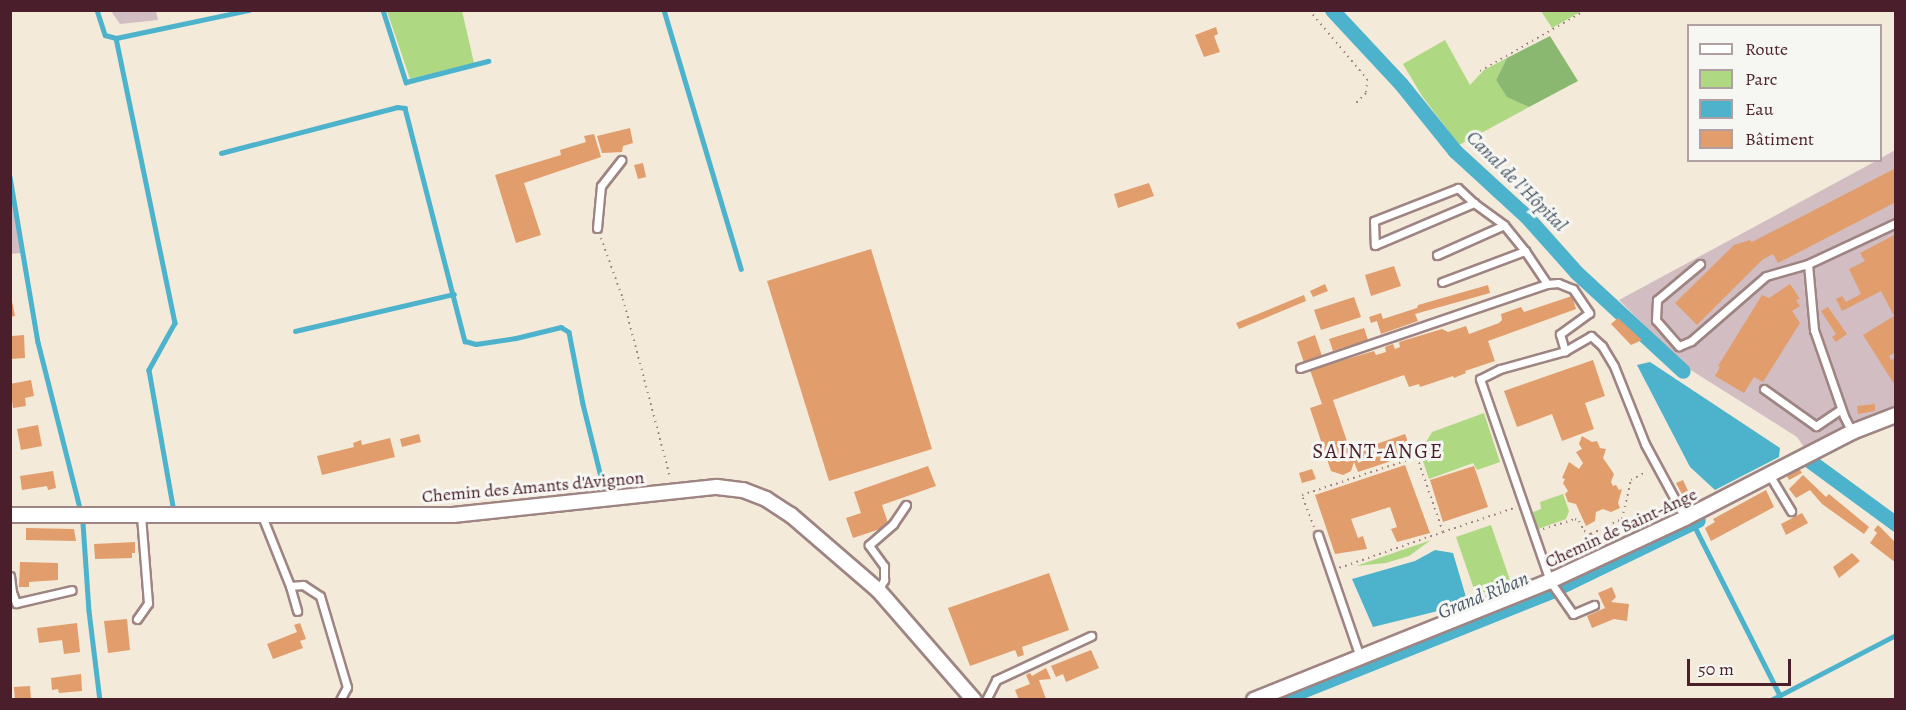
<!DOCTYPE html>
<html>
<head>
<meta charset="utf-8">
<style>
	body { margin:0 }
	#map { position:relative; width:1906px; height:710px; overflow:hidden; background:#f3ead9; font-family:Alegreya,serif }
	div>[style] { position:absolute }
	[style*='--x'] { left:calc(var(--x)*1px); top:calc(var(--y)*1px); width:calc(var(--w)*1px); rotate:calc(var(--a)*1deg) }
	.industrial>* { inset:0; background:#d2bec2 }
	.green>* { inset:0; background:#afd883 }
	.forest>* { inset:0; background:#8bb871 }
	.water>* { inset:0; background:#4db3cc }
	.stream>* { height:4.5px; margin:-2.25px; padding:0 2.25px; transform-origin:2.25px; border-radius:2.25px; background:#4db3cc }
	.canal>* { height:15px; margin:-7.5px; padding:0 7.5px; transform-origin:7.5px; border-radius:7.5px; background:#4db3cc }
	.building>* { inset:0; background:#e19d6c }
	.path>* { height:2px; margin-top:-1px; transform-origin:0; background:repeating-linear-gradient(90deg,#9e8482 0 1.5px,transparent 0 6px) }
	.roads { filter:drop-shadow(2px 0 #9e8482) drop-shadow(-2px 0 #9e8482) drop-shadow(0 2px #9e8482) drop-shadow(0 -2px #9e8482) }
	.lane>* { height:7px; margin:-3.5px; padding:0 3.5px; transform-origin:3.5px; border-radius:3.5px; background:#fff }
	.street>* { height:14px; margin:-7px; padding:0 7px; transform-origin:7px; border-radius:7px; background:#fff }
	span { translate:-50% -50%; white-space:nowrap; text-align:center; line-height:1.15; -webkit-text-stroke:6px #f6f6f2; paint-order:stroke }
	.street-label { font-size:18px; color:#4a1f2b }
	.water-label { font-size:20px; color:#4b5a6b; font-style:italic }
	.quarter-label { font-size:21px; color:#4a1f2b; letter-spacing:1.5px }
	.frame { position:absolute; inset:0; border:12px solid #4a1f2b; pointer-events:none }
	.legend { position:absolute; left:1687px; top:24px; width:195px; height:138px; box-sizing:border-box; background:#f6f6f2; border:2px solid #b1a0a2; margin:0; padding:8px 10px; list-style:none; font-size:18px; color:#4a1f2b }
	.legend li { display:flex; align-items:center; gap:12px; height:30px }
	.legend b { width:30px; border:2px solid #b1a0a2 }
	.scale { position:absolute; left:1687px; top:659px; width:104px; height:27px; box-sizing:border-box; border:3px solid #4a1f2b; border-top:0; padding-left:8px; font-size:18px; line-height:21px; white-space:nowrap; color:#4a1f2b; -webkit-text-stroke:4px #f6f6f2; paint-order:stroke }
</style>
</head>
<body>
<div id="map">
	<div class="industrial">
		<div style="clip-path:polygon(111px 11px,156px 11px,158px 20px,120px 24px)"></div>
		<div style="clip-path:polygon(1895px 150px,1895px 406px,1806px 450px,1797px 437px,1686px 367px,1619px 300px,1876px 161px,1880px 160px,1881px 158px)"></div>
		<div style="clip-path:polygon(11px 198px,21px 253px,11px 254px)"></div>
	</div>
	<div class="green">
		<div style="clip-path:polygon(387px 11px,462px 11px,474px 63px,410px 79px)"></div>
		<div style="clip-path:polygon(1541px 11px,1582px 11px,1552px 28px)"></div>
		<div style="clip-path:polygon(1445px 40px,1470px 85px,1484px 70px,1507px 58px,1496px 80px,1508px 97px,1529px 107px,1459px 145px,1422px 96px,1403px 64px)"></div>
		<div style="clip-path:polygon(1484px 413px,1500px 462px,1477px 470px,1473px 463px,1429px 479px,1420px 452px,1432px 432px)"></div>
		<div style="clip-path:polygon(1563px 494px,1569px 511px,1566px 519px,1538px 529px,1533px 512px,1541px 509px,1540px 502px)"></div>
		<div style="clip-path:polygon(1491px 525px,1511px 583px,1476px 595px,1456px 537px)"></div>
		<div style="clip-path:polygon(1431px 540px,1409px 556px,1386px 563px,1356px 566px)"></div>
	</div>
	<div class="forest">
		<div style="clip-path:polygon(1550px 36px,1578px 81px,1529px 107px,1507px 97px,1496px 80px,1507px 58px)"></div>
	</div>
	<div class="water">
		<div style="clip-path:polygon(1650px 362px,1780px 448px,1779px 457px,1715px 490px,1690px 467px,1637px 365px)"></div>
		<div style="clip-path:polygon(1435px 550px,1453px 553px,1466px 597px,1438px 611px,1373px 627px,1352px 579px,1415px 561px)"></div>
	</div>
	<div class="stream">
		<div style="--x:97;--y:10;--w:26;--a:72"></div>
		<div style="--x:105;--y:35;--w:11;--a:15"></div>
		<div style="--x:116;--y:38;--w:136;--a:-11.9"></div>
		<div style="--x:383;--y:10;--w:76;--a:72.3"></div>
		<div style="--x:406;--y:82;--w:85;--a:-14.4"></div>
		<div style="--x:664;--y:10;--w:270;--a:73.4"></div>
		<div style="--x:116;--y:38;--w:291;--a:78.3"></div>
		<div style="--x:175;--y:323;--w:54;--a:119"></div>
		<div style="--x:149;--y:370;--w:138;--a:80"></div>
		<div style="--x:221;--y:153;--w:182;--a:-14.6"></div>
		<div style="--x:397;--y:107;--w:8;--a:7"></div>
		<div style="--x:405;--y:108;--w:241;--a:75.6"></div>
		<div style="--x:465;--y:341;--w:11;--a:15"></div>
		<div style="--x:476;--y:344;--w:40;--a:-8.5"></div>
		<div style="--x:516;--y:338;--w:46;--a:-13.7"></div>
		<div style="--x:561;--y:327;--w:9;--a:32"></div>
		<div style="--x:569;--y:332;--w:73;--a:79"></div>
		<div style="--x:583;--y:404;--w:92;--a:76.1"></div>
		<div style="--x:605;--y:493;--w:5;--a:-11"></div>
		<div style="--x:10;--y:177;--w:167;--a:80.4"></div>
		<div style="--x:38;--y:342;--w:171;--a:75.8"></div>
		<div style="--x:295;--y:331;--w:163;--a:-13.1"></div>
		<div style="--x:83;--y:523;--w:88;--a:86.1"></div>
		<div style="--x:89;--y:611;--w:90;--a:83"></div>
		<div style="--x:1693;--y:523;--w:193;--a:63.2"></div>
		<div style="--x:1771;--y:700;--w:141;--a:-27.5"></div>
	</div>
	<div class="canal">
		<div style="--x:1332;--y:10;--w:101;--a:47"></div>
		<div style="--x:1401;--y:84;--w:86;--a:51.1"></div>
		<div style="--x:1455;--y:151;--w:96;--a:42.5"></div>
		<div style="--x:1526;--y:216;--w:76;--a:48.2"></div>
		<div style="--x:1577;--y:273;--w:144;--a:42.8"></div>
		<div style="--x:1810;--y:461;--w:107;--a:36.2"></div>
		<div style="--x:1279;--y:700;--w:293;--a:-21.8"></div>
		<div style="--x:1551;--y:591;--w:163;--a:-25.8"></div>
	</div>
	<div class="building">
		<div style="clip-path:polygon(1216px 27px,1218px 34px,1214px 36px,1220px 52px,1204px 57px,1195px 35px)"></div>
		<div style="clip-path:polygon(630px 128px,633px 143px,623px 146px,622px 152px,602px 153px,597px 136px)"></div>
		<div style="clip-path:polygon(594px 134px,601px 157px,524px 183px,541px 235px,516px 243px,495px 175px,561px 155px,560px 150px,586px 142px,584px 136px)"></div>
		<div style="clip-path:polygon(643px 163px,646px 177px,638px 179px,634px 165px)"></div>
		<div style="clip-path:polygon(1896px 168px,1896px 202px,1778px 263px,1773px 254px,1762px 260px,1697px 325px,1675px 303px,1734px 245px,1750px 240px,1752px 242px)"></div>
		<div style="clip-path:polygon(1149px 183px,1154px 196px,1118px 208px,1114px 194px)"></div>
		<div style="clip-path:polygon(1896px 234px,1896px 352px,1889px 356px,1891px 360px,1896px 357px,1896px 387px,1863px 335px,1894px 316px,1881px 291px,1842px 311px,1836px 299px,1842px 296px,1846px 302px,1861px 294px,1849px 269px,1865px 261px,1860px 253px)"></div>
		<div style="clip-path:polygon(871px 249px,932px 449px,829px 481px,767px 281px)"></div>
		<div style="clip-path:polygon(1394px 266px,1401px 286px,1371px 296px,1365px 275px)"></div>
		<div style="clip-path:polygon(1325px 284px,1328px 291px,1313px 297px,1310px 291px)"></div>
		<div style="clip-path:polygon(1790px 284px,1800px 299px,1796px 300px,1800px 306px,1792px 311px,1800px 323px,1763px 382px,1754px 377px,1744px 393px,1715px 376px,1720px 367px,1718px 366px,1762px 295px,1769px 298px)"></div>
		<div style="clip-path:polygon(1488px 285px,1490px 293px,1415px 314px,1418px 321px,1381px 334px,1377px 321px,1371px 323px,1369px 317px,1381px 313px,1383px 319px,1417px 308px,1418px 305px)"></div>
		<div style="clip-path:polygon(10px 292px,15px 316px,10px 317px)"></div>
		<div style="clip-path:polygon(1304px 295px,1306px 301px,1239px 329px,1236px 323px)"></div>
		<div style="clip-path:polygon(1572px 296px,1576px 309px,1488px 341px,1495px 361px,1465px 371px,1466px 373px,1454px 378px,1453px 376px,1420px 387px,1419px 384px,1409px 387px,1404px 375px,1333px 400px,1351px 453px,1405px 434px,1407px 439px,1406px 446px,1396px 447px,1400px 458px,1358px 472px,1354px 462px,1351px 471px,1343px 475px,1331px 471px,1310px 408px,1322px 404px,1310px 370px,1374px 351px,1376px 355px,1386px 352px,1385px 347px,1393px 344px,1395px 349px,1400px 347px,1399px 342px,1442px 329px,1448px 332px,1466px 326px,1469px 334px,1499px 323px,1502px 320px,1501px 314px,1521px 307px,1524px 312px)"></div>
		<div style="clip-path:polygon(1354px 297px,1361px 317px,1321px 330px,1314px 310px)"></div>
		<div style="clip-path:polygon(1828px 307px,1847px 334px,1836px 342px,1832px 337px,1836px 334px,1821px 311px)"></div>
		<div style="clip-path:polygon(1618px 318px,1642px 340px,1631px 345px,1611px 324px)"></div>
		<div style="clip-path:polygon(1364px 328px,1368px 340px,1333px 351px,1329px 339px)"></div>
		<div style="clip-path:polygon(24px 335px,25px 358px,10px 359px,11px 336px)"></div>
		<div style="clip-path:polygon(1315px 335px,1322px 356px,1304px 363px,1297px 342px)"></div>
		<div style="clip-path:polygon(1593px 360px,1605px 396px,1585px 403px,1594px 429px,1562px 441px,1552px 414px,1517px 427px,1504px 391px)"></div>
		<div style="clip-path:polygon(31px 380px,34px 396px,25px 398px,26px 406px,13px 408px,10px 384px)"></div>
		<div style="clip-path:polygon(1875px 404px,1875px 411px,1858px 414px,1857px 406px)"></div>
		<div style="clip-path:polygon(38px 425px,42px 446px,21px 450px,17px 429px)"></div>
		<div style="clip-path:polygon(419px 434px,421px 442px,402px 447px,400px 439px)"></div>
		<div style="clip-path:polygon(1582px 436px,1592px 442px,1597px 441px,1600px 448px,1606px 449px,1603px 458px,1614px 474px,1611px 482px,1613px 486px,1616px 485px,1619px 490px,1622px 489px,1618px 503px,1620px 508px,1611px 512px,1603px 509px,1596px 512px,1595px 521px,1586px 526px,1576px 504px,1568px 502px,1565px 494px,1568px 491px,1563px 483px,1565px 479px,1562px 478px,1569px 462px,1579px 469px,1583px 463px,1576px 452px,1582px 449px,1579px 444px)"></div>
		<div style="clip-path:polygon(390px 438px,395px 457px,322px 475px,317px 456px,354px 447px,353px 443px,361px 440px,362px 445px)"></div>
		<div style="clip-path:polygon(1405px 465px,1430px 533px,1397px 542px,1391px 529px,1397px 527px,1390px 507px,1351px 519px,1358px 538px,1363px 536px,1367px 549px,1335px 554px,1315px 495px)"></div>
		<div style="clip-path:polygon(928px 466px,936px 486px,882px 505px,889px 526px,853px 538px,846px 518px,861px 513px,854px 492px)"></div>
		<div style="clip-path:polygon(1474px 466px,1488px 507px,1443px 522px,1430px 480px)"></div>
		<div style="clip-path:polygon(1799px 468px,1802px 473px,1789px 480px,1787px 476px)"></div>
		<div style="clip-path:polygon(1312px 469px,1316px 479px,1302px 483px,1299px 473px)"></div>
		<div style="clip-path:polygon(53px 471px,56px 488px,48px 490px,47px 486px,22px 490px,20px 476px)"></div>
		<div style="clip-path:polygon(1803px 475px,1826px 497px,1829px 494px,1869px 527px,1864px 534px,1822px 504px,1810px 490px,1796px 498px,1789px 489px)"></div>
		<div style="clip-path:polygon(1683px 480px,1689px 493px,1683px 496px,1676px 483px)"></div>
		<div style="clip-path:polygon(1766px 490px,1774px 507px,1711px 541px,1705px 528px,1715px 522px,1713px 519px)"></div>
		<div style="clip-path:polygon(1802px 513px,1808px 523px,1786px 535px,1781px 524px)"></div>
		<div style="clip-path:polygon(1878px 525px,1896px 543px,1896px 563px,1870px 543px,1877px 533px,1874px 530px)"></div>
		<div style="clip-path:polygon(26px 528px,74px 529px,76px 541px,26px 540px)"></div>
		<div style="clip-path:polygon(135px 542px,135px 553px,132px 553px,132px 558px,95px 559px,94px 544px)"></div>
		<div style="clip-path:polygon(1852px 553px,1860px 561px,1839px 578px,1833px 567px)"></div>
		<div style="clip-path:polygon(20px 562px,58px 563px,58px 580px,29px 582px,29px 587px,19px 587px)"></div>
		<div style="clip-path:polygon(1049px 573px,1069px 630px,1022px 647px,1024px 655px,1018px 657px,1015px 650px,970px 666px,948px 608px)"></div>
		<div style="clip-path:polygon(1612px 587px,1616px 597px,1611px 602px,1629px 604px,1627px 621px,1614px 619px,1592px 628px,1587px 616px,1605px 608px,1598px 593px)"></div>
		<div style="clip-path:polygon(127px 619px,130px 650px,108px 653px,104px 621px)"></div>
		<div style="clip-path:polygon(77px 623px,80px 652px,64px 654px,62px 640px,39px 643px,37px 628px)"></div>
		<div style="clip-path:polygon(300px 623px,306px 639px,300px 641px,303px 648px,273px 659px,267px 644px,297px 632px,294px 625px)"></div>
		<div style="clip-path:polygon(1091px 650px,1099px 668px,1066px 682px,1063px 674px,1056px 677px,1051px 666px)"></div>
		<div style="clip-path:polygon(1046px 668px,1051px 679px,1039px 680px,1046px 699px,1019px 700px,1015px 690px,1030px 684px,1026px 675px,1030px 673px,1032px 676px)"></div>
		<div style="clip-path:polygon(81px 674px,82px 691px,59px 693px,58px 689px,52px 690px,51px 678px)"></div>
		<div style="clip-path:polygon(30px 686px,31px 700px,15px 700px,14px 687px)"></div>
	</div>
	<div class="path">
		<div style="--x:1309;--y:10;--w:90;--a:50"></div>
		<div style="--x:1367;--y:79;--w:14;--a:94"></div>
		<div style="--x:1366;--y:93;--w:14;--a:135"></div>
		<div style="--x:1480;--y:71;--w:122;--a:-29.9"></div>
		<div style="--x:601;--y:238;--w:65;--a:70.2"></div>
		<div style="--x:623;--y:299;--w:184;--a:75.2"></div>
		<div style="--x:1314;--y:527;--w:34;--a:-111"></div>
		<div style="--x:1302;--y:495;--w:121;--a:-18.3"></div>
		<div style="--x:1417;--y:457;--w:79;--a:70.9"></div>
		<div style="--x:1443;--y:532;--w:110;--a:160.9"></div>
		<div style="--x:1543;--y:529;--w:34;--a:-17"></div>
		<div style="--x:1575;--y:519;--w:4;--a:27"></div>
		<div style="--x:1579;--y:521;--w:11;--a:63"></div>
		<div style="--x:1584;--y:531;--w:8;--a:23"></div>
		<div style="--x:1591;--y:534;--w:34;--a:-26"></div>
		<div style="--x:1622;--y:519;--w:40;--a:-77"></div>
		<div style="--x:1631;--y:480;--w:18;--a:-29"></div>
		<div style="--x:1443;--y:532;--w:75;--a:-18.7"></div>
	</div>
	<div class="roads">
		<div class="lane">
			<div style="--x:1474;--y:203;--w:22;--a:-137"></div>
			<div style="--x:1458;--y:188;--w:90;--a:158.6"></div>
			<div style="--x:1374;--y:221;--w:24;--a:88"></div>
			<div style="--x:1375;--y:245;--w:108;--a:-23"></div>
			<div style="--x:1474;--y:203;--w:37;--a:36"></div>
			<div style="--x:597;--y:228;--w:42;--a:-84.6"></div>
			<div style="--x:601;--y:186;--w:33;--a:-52"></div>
			<div style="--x:1437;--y:255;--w:73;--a:-24.1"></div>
			<div style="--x:1504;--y:225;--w:33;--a:51"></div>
			<div style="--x:1525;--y:251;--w:40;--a:56"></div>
			<div style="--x:1547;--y:284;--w:11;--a:-5"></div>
			<div style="--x:1558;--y:283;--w:16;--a:22"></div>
			<div style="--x:1573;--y:289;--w:29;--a:56"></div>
			<div style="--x:1589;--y:313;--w:36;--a:144"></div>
			<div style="--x:1560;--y:334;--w:18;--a:74"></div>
			<div style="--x:1700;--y:264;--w:56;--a:140.1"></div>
			<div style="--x:1657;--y:300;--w:20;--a:93"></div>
			<div style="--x:1656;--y:320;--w:35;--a:49"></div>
			<div style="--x:1679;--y:346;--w:13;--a:-23"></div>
			<div style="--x:1691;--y:341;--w:99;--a:-40.9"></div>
			<div style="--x:1766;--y:276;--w:44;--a:-15.9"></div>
			<div style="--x:1442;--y:282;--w:89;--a:-20.5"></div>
			<div style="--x:1300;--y:368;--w:261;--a:-18.8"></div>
			<div style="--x:1764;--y:389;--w:64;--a:35.4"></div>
			<div style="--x:1816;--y:426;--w:30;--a:-34"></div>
			<div style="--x:1852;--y:432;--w:18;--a:-117"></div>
			<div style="--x:1844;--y:416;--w:91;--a:-109.2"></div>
			<div style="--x:1814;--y:330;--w:66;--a:-95.2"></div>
			<div style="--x:1808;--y:264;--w:97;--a:-25"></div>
			<div style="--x:1770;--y:476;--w:41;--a:59"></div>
			<div style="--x:262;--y:516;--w:75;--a:68.2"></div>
			<div style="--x:290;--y:586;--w:26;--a:74"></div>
			<div style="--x:1318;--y:535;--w:129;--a:71"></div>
			<div style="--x:10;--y:576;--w:16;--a:83"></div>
			<div style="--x:12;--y:592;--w:12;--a:70"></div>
			<div style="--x:16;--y:603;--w:57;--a:-13.1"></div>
			<div style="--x:290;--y:586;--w:13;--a:-4"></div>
			<div style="--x:303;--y:585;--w:20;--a:33"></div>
			<div style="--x:320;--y:596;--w:95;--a:73.5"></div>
			<div style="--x:347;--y:687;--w:15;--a:118"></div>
			<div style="--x:878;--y:590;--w:12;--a:-59"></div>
			<div style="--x:884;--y:580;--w:14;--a:-90"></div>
			<div style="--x:884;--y:566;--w:26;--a:-126"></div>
			<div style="--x:869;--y:545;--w:32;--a:-41"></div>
			<div style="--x:893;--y:524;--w:23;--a:-56"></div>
			<div style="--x:1594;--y:605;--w:23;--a:157"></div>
			<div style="--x:1573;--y:614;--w:40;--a:-124.9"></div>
			<div style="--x:1550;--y:581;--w:214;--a:-109.1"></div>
			<div style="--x:1480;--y:379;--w:22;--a:-27"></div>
			<div style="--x:1500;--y:369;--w:67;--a:-15.5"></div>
			<div style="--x:1565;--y:351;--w:30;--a:-30"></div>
			<div style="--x:1591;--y:336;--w:15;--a:42"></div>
			<div style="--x:1602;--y:346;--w:23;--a:59"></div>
			<div style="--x:1614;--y:366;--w:84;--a:68.3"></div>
			<div style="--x:1645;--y:444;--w:84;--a:61.6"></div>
			<div style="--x:137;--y:619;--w:19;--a:-55"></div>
			<div style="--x:148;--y:603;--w:87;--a:-94.6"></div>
			<div style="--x:986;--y:700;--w:22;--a:-63"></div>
			<div style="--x:996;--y:680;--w:105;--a:-24.9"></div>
		</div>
		<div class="street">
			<div style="--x:10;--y:515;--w:443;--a:0"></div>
			<div style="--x:453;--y:515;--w:265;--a:-6.1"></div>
			<div style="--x:717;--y:487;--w:26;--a:7"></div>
			<div style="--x:743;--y:490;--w:25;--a:21"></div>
			<div style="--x:766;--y:499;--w:30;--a:33"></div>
			<div style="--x:791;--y:515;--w:115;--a:40.8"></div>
			<div style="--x:878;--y:590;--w:146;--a:48.9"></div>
			<div style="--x:1254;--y:700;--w:319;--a:-21.9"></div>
			<div style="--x:1550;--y:581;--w:149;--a:-25"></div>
			<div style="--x:1685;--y:518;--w:188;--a:-27.2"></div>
			<div style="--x:1852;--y:432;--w:47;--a:-21.1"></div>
		</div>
	</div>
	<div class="street-label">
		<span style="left:533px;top:487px;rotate:-5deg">Chemin des Amants d'Avignon</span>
		<span style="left:1621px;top:528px;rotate:-25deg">Chemin de Saint-Ange</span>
	</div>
	<div class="water-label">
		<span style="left:1517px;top:181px;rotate:45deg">Canal de l'Hôpital</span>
		<span style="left:1483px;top:595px;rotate:-22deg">Grand Riban</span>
	</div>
	<div class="quarter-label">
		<span style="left:1378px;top:451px">SAINT-ANGE</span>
	</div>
	<div class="frame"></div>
	<ul class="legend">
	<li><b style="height:8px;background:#fff"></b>Route</li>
	<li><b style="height:16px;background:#afd883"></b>Parc</li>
	<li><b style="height:16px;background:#4db3cc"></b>Eau</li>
	<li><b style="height:16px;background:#e19d6c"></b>Bâtiment</li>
	</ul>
	<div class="scale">50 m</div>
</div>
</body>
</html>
